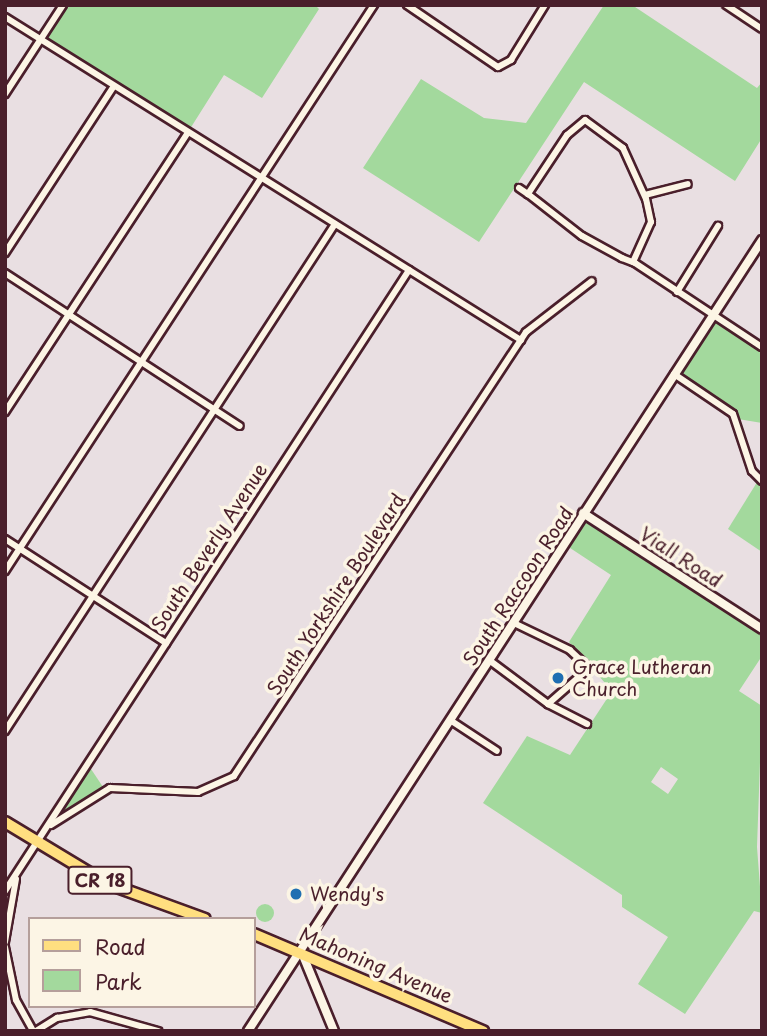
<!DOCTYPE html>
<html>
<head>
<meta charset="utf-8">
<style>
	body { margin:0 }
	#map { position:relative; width:767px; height:1036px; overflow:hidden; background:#e9dfe2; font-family:"Playpen Sans",sans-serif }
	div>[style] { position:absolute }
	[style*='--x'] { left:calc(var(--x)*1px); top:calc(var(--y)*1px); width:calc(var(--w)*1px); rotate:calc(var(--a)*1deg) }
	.green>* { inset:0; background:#a3d99d }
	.round { border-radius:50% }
	.roads { filter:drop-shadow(2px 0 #4a1f2b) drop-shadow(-2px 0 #4a1f2b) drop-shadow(0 2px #4a1f2b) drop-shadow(0 -2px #4a1f2b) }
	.minor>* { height:6px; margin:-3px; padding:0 3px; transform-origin:3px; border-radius:3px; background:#fcf5e5 }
	.tertiary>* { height:8px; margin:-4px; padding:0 4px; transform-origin:4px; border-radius:4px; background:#fcf5e5 }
	.primary>* { height:10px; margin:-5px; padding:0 5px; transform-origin:5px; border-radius:5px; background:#ffdf80 }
	.dots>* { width:19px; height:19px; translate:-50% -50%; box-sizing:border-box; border:4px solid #fcf5e5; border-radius:50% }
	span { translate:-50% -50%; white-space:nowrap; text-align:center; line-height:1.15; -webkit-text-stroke:7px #fcf5e5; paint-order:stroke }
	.shield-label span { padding:2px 5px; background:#fcf5e5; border:2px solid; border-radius:5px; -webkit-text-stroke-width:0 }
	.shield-label { font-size:18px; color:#4a1f2b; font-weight:700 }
	.street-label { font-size:19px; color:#4a1f2b }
	.poi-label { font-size:19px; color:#4a1f2b }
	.left { translate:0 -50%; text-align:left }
	.frame { position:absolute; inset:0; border:7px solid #4a1f2b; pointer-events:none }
	.legend { position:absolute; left:28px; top:917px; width:228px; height:91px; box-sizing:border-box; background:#fcf5e5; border:2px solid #b59f9b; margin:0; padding:9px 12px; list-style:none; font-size:21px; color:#4a1f2b }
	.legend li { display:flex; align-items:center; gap:14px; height:35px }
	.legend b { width:35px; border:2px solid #b59f9b }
</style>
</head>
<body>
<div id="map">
	<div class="green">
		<div style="clip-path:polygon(63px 5px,315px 5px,319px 9px,262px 98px,224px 75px,188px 132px,40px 40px)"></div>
		<div style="clip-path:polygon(604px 5px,632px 5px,757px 88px,762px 82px,762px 138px,735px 181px,584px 82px,479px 242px,363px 168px,421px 79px,484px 118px,526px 123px)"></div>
		<div style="clip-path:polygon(713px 315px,762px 347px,762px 423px,738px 419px,674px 374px)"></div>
		<div style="clip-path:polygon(759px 479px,762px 481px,762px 552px,728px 529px)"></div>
		<div style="clip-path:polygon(evenodd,583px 513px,762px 629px,762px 656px,739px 691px,762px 706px,757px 847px,762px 913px,754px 911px,685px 1014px,638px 984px,668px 937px,622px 907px,622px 895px,483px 803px,527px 736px,570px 755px,612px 691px,569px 642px,611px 575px,564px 544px,583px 513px,661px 767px,678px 779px,668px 794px,651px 782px,661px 767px)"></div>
		<div style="clip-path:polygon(87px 763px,105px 790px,51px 825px)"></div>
		<div class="round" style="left:256px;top:904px;width:18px;height:18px"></div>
	</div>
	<div class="roads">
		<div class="minor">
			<div style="--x:407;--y:5;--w:110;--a:34.3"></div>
			<div style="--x:498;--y:67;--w:15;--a:-28"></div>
			<div style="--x:511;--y:60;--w:65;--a:-58.3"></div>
			<div style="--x:726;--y:5;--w:43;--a:33.7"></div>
			<div style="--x:5;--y:17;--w:609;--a:32.05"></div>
			<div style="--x:5;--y:94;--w:106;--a:-56.9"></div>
			<div style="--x:519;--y:188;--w:11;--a:34"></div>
			<div style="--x:645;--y:195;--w:44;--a:-14.3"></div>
			<div style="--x:5;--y:253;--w:199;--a:-56.9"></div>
			<div style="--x:633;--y:262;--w:44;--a:-65.8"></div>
			<div style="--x:651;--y:222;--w:24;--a:-102"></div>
			<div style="--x:646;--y:199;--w:56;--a:-114.3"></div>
			<div style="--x:623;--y:148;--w:47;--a:-143.6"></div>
			<div style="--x:585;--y:120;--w:23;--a:140"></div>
			<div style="--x:567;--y:135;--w:71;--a:123.5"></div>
			<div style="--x:528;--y:194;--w:68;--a:37.9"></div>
			<div style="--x:582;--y:236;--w:46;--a:28.8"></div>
			<div style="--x:622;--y:258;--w:14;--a:21"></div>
			<div style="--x:635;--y:263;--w:152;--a:33.5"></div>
			<div style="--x:5;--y:273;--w:280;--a:33.1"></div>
			<div style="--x:677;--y:292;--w:78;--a:-58.2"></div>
			<div style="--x:674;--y:374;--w:71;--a:34.1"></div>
			<div style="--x:733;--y:414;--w:60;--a:71.6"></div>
			<div style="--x:752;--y:471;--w:14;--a:45"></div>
			<div style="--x:5;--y:412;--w:334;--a:-56.8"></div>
			<div style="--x:5;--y:539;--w:192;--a:32.9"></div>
			<div style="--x:5;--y:571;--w:676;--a:-56.9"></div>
			<div style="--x:489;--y:660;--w:74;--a:36.7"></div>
			<div style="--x:548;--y:704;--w:55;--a:-41.3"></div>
			<div style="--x:589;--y:668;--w:26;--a:-137"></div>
			<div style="--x:570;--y:650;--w:62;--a:-154.3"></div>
			<div style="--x:548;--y:704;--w:44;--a:27.1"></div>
			<div style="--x:450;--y:720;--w:56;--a:33.4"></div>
			<div style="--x:5;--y:731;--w:605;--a:-56.94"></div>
			<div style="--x:51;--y:825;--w:70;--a:-32.1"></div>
			<div style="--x:110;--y:788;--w:88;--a:2.6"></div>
			<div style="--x:198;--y:792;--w:39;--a:-24"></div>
			<div style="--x:234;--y:776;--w:531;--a:-56.67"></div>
			<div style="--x:526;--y:332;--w:83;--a:-37.7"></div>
			<div style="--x:5;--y:891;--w:741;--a:-56.95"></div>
			<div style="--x:5;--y:942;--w:64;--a:-80.1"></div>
			<div style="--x:5;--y:947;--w:54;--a:78.3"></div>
			<div style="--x:16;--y:1000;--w:35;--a:61"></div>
			<div style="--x:36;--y:1031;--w:25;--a:-32"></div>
			<div style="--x:57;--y:1018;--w:34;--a:-10"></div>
			<div style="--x:90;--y:1012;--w:71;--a:15.6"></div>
		</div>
		<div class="tertiary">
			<div style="--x:583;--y:513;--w:213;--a:32.9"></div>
			<div style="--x:302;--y:953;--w:84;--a:67.7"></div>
			<div style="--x:248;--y:1031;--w:943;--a:-56.98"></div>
		</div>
		<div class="primary">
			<div style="--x:5;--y:822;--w:118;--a:31.1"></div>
			<div style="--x:106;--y:883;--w:105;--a:20"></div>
			<div style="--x:254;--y:934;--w:249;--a:23"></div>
		</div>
	</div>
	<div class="dots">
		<div style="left:558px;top:678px;background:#1f6fb2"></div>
		<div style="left:296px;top:894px;background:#1f6fb2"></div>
	</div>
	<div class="shield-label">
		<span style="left:100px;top:880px">CR 18</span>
	</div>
	<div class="street-label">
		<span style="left:209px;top:547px;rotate:-57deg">South Beverly Avenue</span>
		<span style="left:681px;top:557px;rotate:33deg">Viall Road</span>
		<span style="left:518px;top:586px;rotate:-57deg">South Raccoon Road</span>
		<span style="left:336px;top:594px;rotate:-57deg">South Yorkshire Boulevard</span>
		<span style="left:376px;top:965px;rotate:23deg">Mahoning Avenue</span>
	</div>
	<div class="poi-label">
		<span class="left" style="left:572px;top:678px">Grace Lutheran<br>Church</span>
		<span class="left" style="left:310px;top:894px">Wendy's</span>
	</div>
	<div class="frame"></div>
	<ul class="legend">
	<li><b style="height:9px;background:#ffdf80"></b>Road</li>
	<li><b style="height:19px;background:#a3d99d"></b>Park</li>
	</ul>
</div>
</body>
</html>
